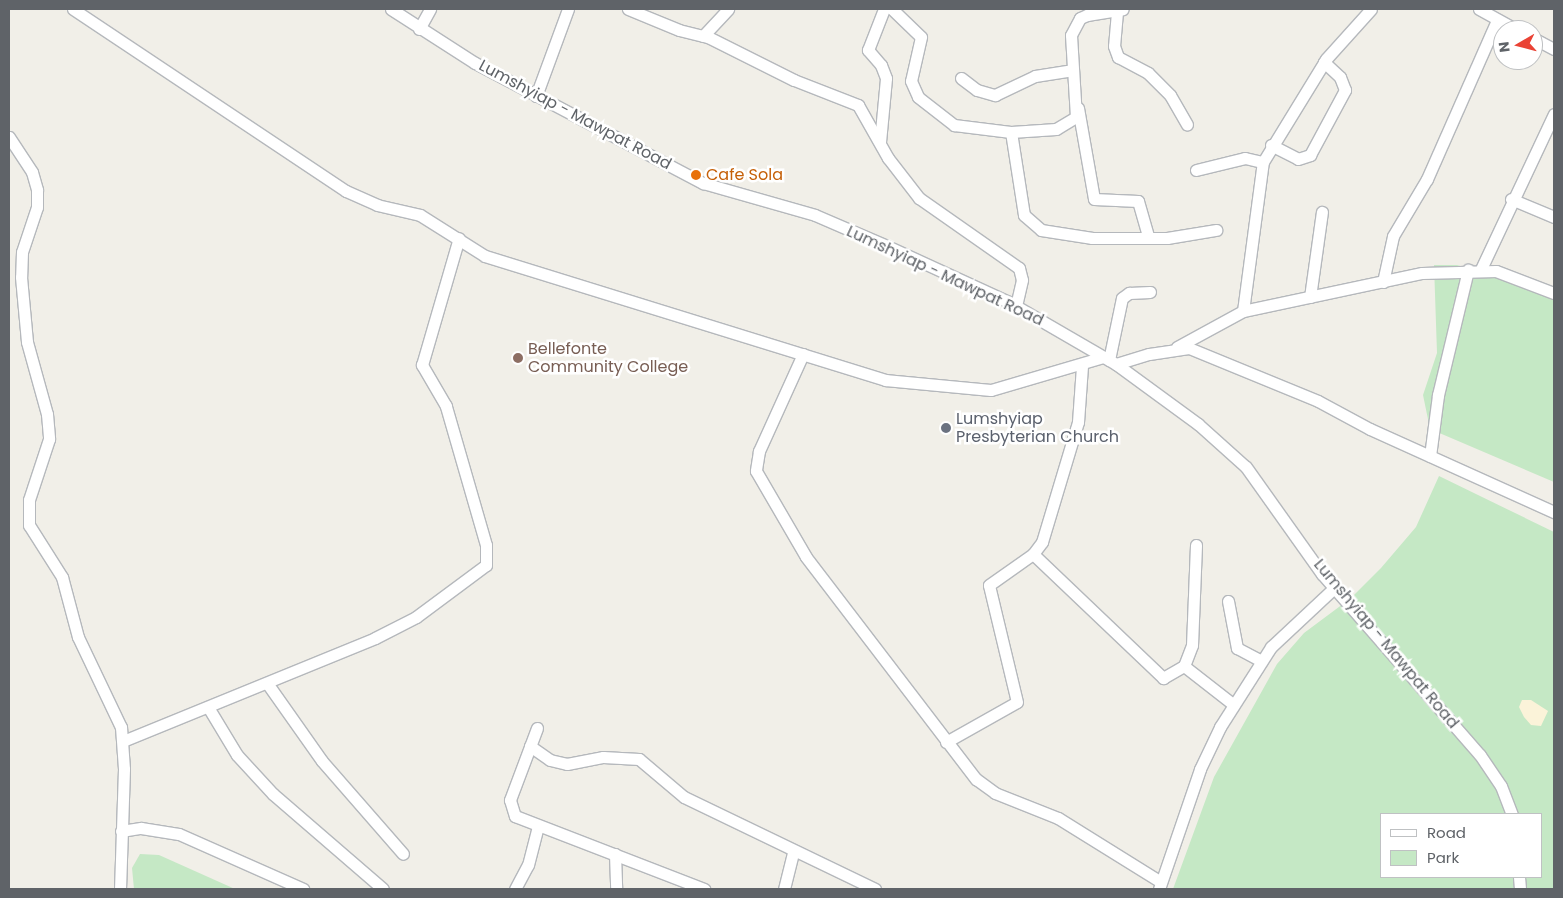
<!DOCTYPE html>
<html>
<head>
<meta charset="utf-8">
<style>
	body { margin:0 }
	#map { position:relative; width:1563px; height:898px; overflow:hidden; background:#f1efe8; font-family:Poppins,sans-serif }
	div>[style] { position:absolute }
	[style*='--x'] { left:calc(var(--x)*1px); top:calc(var(--y)*1px); width:calc(var(--w)*1px); rotate:calc(var(--a)*1deg) }
	.green>* { inset:0; background:#c5e8c5 }
	.sand>* { inset:0; background:#fbf3d9 }
	.roads { filter:drop-shadow(1px 0 #b5b8bc) drop-shadow(-1px 0 #b5b8bc) drop-shadow(0 1px #b5b8bc) drop-shadow(0 -1px #b5b8bc) }
	.street>* { height:11px; margin:-5.5px; padding:0 5.5px; transform-origin:5.5px; border-radius:5.5px; background:#fff }
	.dots>* { width:14px; height:14px; translate:-50% -50%; box-sizing:border-box; border:2px solid #fff; border-radius:50% }
	span { translate:-50% -50%; white-space:nowrap; text-align:center; line-height:1.15; -webkit-text-stroke:5px #fff; paint-order:stroke }
	.street-label { font-size:16px; color:#5f6368 }
	.food-label { font-size:16px; color:#c56008 }
	.left { translate:0 -50%; text-align:left }
	.education-label { font-size:16px; color:#785e54 }
	.worship-label { font-size:16px; color:#5b616d }
	.frame { position:absolute; inset:0; border:10px solid #5f6368; pointer-events:none }
	.legend { position:absolute; left:1380px; top:813px; width:162px; height:65px; box-sizing:border-box; background:#fff; border:1px solid #bfc1c3; margin:0; padding:6px 9px; list-style:none; font-size:15px; color:#5f6368 }
	.legend li { display:flex; align-items:center; gap:10px; height:25px }
	.legend b { width:25px; border:1px solid #bfc1c3 }
	.north { position:absolute; left:1493px; top:20px; width:50px; height:50px; box-sizing:border-box; background:#fff; border:1px solid #bfc1c3; border-radius:50%; rotate:262deg; font-size:14px; font-weight:700; line-height:20px; text-align:center; color:#5f6368 }
	.north::after { content:''; display:block; margin:auto; width:18px; height:22px; background:#ea4335; clip-path:polygon(50% 0,100% 100%,50% 72%,0 100%) }
</style>
</head>
<body>
<div id="map">
	<div class="green">
		<div style="clip-path:polygon(1434px 265px,1457px 265px,1554px 293px,1554px 482px,1430px 429px,1423px 395px,1437px 353px)"></div>
		<div style="clip-path:polygon(evenodd,1439px 476px,1554px 532px,1554px 889px,1173px 889px,1214px 777px,1277px 664px,1304px 633px,1351px 598px,1381px 568px,1416px 527px,1439px 476px,1382px 814px,1542px 814px,1542px 877px,1382px 877px,1382px 814px)"></div>
		<div style="clip-path:polygon(140px 854px,159px 855px,235px 889px,134px 889px,132px 868px)"></div>
	</div>
	<div class="sand">
		<div style="clip-path:polygon(1522px 700px,1531px 700px,1548px 711px,1541px 726px,1531px 725px,1524px 717px,1519px 707px)"></div>
	</div>
	<div class="roads">
		<div class="street">
			<div style="--x:73;--y:9;--w:328;--a:33.7"></div>
			<div style="--x:346;--y:191;--w:34;--a:24"></div>
			<div style="--x:377;--y:205;--w:44;--a:13.1"></div>
			<div style="--x:420;--y:215;--w:77;--a:32.2"></div>
			<div style="--x:485;--y:256;--w:419;--a:17.2"></div>
			<div style="--x:885;--y:380;--w:106;--a:5.4"></div>
			<div style="--x:991;--y:390;--w:117;--a:-16.4"></div>
			<div style="--x:391;--y:9;--w:100;--a:32.7"></div>
			<div style="--x:475;--y:63;--w:258;--a:27.8"></div>
			<div style="--x:703;--y:183;--w:116;--a:15.9"></div>
			<div style="--x:815;--y:215;--w:78;--a:23.3"></div>
			<div style="--x:887;--y:246;--w:134;--a:24.7"></div>
			<div style="--x:1009;--y:302;--w:124;--a:30.1"></div>
			<div style="--x:1116;--y:364;--w:102;--a:36.2"></div>
			<div style="--x:1198;--y:424;--w:64;--a:41.9"></div>
			<div style="--x:1246;--y:467;--w:131;--a:54.6"></div>
			<div style="--x:1322;--y:574;--w:240;--a:48.9"></div>
			<div style="--x:1480;--y:755;--w:37;--a:56"></div>
			<div style="--x:1501;--y:786;--w:30;--a:69"></div>
			<div style="--x:628;--y:9;--w:55;--a:22.4"></div>
			<div style="--x:679;--y:30;--w:30;--a:14"></div>
			<div style="--x:708;--y:37;--w:96;--a:26.6"></div>
			<div style="--x:794;--y:80;--w:69;--a:21.3"></div>
			<div style="--x:858;--y:105;--w:61;--a:60.5"></div>
			<div style="--x:888;--y:158;--w:51;--a:52.2"></div>
			<div style="--x:919;--y:198;--w:122;--a:35"></div>
			<div style="--x:1019;--y:268;--w:12;--a:76"></div>
			<div style="--x:1022;--y:280;--w:27;--a:103"></div>
			<div style="--x:892;--y:9;--w:40;--a:44"></div>
			<div style="--x:921;--y:37;--w:45;--a:102.8"></div>
			<div style="--x:911;--y:81;--w:17;--a:66"></div>
			<div style="--x:918;--y:97;--w:46;--a:37.9"></div>
			<div style="--x:954;--y:125;--w:57;--a:7"></div>
			<div style="--x:1011;--y:132;--w:45;--a:-3.8"></div>
			<div style="--x:1056;--y:129;--w:23;--a:-31"></div>
			<div style="--x:1076;--y:117;--w:82;--a:-93.5"></div>
			<div style="--x:1071;--y:35;--w:19;--a:-62"></div>
			<div style="--x:1080;--y:18;--w:8;--a:-23"></div>
			<div style="--x:1087;--y:15;--w:36;--a:-9"></div>
			<div style="--x:1479;--y:9;--w:43;--a:28.9"></div>
			<div style="--x:1117;--y:12;--w:34;--a:95"></div>
			<div style="--x:1114;--y:46;--w:12;--a:70"></div>
			<div style="--x:1118;--y:57;--w:34;--a:28"></div>
			<div style="--x:1148;--y:73;--w:31;--a:45"></div>
			<div style="--x:1170;--y:95;--w:34;--a:60"></div>
			<div style="--x:419;--y:29;--w:23;--a:-61"></div>
			<div style="--x:703;--y:36;--w:37;--a:-47"></div>
			<div style="--x:1533;--y:38;--w:24;--a:28"></div>
			<div style="--x:961;--y:78;--w:20;--a:37"></div>
			<div style="--x:977;--y:90;--w:19;--a:16"></div>
			<div style="--x:995;--y:95;--w:44;--a:-25.4"></div>
			<div style="--x:1035;--y:76;--w:37;--a:-9"></div>
			<div style="--x:536;--y:96;--w:93;--a:-69.8"></div>
			<div style="--x:1078;--y:108;--w:92;--a:80"></div>
			<div style="--x:1094;--y:199;--w:44;--a:2.6"></div>
			<div style="--x:1138;--y:201;--w:37;--a:74"></div>
			<div style="--x:1011;--y:132;--w:84;--a:81.1"></div>
			<div style="--x:1024;--y:215;--w:23;--a:41"></div>
			<div style="--x:1041;--y:230;--w:52;--a:8.9"></div>
			<div style="--x:1092;--y:238;--w:75;--a:0"></div>
			<div style="--x:1167;--y:238;--w:50;--a:-9.3"></div>
			<div style="--x:9;--y:137;--w:42;--a:56.7"></div>
			<div style="--x:32;--y:172;--w:19;--a:74"></div>
			<div style="--x:37;--y:190;--w:17;--a:90"></div>
			<div style="--x:37;--y:207;--w:47;--a:108.4"></div>
			<div style="--x:22;--y:252;--w:25;--a:92"></div>
			<div style="--x:21;--y:277;--w:65;--a:84.7"></div>
			<div style="--x:27;--y:342;--w:75;--a:74.5"></div>
			<div style="--x:47;--y:414;--w:25;--a:85"></div>
			<div style="--x:49;--y:439;--w:64;--a:108.2"></div>
			<div style="--x:29;--y:500;--w:25;--a:90"></div>
			<div style="--x:29;--y:525;--w:62;--a:57.6"></div>
			<div style="--x:62;--y:577;--w:62;--a:75.1"></div>
			<div style="--x:78;--y:637;--w:100;--a:64.5"></div>
			<div style="--x:121;--y:727;--w:42;--a:85.9"></div>
			<div style="--x:124;--y:769;--w:120;--a:91.9"></div>
			<div style="--x:880;--y:142;--w:64;--a:-84.6"></div>
			<div style="--x:886;--y:78;--w:14;--a:-111"></div>
			<div style="--x:881;--y:65;--w:20;--a:-131"></div>
			<div style="--x:868;--y:50;--w:44;--a:-68.7"></div>
			<div style="--x:1271;--y:145;--w:30;--a:27"></div>
			<div style="--x:1298;--y:159;--w:13;--a:-18"></div>
			<div style="--x:1310;--y:155;--w:74;--a:-61.7"></div>
			<div style="--x:1345;--y:90;--w:14;--a:-111"></div>
			<div style="--x:1340;--y:77;--w:22;--a:-137"></div>
			<div style="--x:1196;--y:170;--w:50;--a:-13.8"></div>
			<div style="--x:1245;--y:158;--w:18;--a:13"></div>
			<div style="--x:1511;--y:199;--w:47;--a:22.7"></div>
			<div style="--x:1481;--y:269;--w:171;--a:-64.8"></div>
			<div style="--x:1383;--y:282;--w:47;--a:-77.7"></div>
			<div style="--x:1393;--y:236;--w:66;--a:-59.2"></div>
			<div style="--x:1427;--y:179;--w:174;--a:-66.2"></div>
			<div style="--x:1310;--y:297;--w:86;--a:-82"></div>
			<div style="--x:1243;--y:311;--w:150;--a:-82.4"></div>
			<div style="--x:1263;--y:162;--w:121;--a:-58.5"></div>
			<div style="--x:1326;--y:59;--w:67;--a:-48"></div>
			<div style="--x:1177;--y:347;--w:75;--a:-28.6"></div>
			<div style="--x:1243;--y:311;--w:183;--a:-12"></div>
			<div style="--x:1422;--y:273;--w:74;--a:-1.5"></div>
			<div style="--x:1496;--y:271;--w:62;--a:20.8"></div>
			<div style="--x:803;--y:354;--w:107;--a:114.4"></div>
			<div style="--x:759;--y:451;--w:20;--a:99"></div>
			<div style="--x:756;--y:471;--w:99;--a:59.8"></div>
			<div style="--x:806;--y:557;--w:280;--a:52.6"></div>
			<div style="--x:976;--y:779;--w:24;--a:36"></div>
			<div style="--x:995;--y:793;--w:68;--a:21.6"></div>
			<div style="--x:1058;--y:818;--w:121;--a:31.9"></div>
			<div style="--x:1109;--y:360;--w:63;--a:-78.2"></div>
			<div style="--x:1122;--y:298;--w:9;--a:-36"></div>
			<div style="--x:1129;--y:293;--w:21;--a:-3"></div>
			<div style="--x:1116;--y:364;--w:34;--a:-17"></div>
			<div style="--x:1149;--y:354;--w:40;--a:-8.5"></div>
			<div style="--x:1189;--y:348;--w:139;--a:22.3"></div>
			<div style="--x:1318;--y:401;--w:59;--a:28.3"></div>
			<div style="--x:1370;--y:429;--w:202;--a:24.3"></div>
			<div style="--x:1430;--y:456;--w:62;--a:-82.5"></div>
			<div style="--x:1438;--y:395;--w:129;--a:-76.5"></div>
			<div style="--x:1033;--y:554;--w:180;--a:43.6"></div>
			<div style="--x:1163;--y:678;--w:24;--a:-30"></div>
			<div style="--x:1184;--y:666;--w:22;--a:-69"></div>
			<div style="--x:1192;--y:645;--w:100;--a:-87.7"></div>
			<div style="--x:1228;--y:601;--w:48;--a:79.2"></div>
			<div style="--x:1237;--y:648;--w:27;--a:28"></div>
			<div style="--x:1184;--y:666;--w:63;--a:38"></div>
			<div style="--x:267;--y:683;--w:95;--a:54.8"></div>
			<div style="--x:322;--y:761;--w:123;--a:48.9"></div>
			<div style="--x:208;--y:707;--w:56;--a:58.9"></div>
			<div style="--x:237;--y:755;--w:53;--a:47.3"></div>
			<div style="--x:273;--y:794;--w:145;--a:40.8"></div>
			<div style="--x:537;--y:728;--w:77;--a:110.6"></div>
			<div style="--x:510;--y:800;--w:17;--a:73"></div>
			<div style="--x:515;--y:816;--w:203;--a:21.1"></div>
			<div style="--x:123;--y:741;--w:272;--a:-22.2"></div>
			<div style="--x:375;--y:638;--w:46;--a:-27.1"></div>
			<div style="--x:416;--y:617;--w:87;--a:-36.6"></div>
			<div style="--x:486;--y:565;--w:20;--a:-90"></div>
			<div style="--x:486;--y:545;--w:145;--a:-106.1"></div>
			<div style="--x:446;--y:406;--w:48;--a:-120.3"></div>
			<div style="--x:422;--y:365;--w:132;--a:-73.8"></div>
			<div style="--x:946;--y:742;--w:81;--a:-29.4"></div>
			<div style="--x:1017;--y:702;--w:120;--a:-103.5"></div>
			<div style="--x:989;--y:585;--w:54;--a:-35.2"></div>
			<div style="--x:1033;--y:554;--w:15;--a:-53"></div>
			<div style="--x:1042;--y:542;--w:125;--a:-73.3"></div>
			<div style="--x:1078;--y:422;--w:56;--a:-85.9"></div>
			<div style="--x:530;--y:746;--w:24;--a:35"></div>
			<div style="--x:550;--y:760;--w:17;--a:13"></div>
			<div style="--x:567;--y:764;--w:37;--a:-11"></div>
			<div style="--x:603;--y:757;--w:36;--a:3"></div>
			<div style="--x:639;--y:759;--w:59;--a:40.2"></div>
			<div style="--x:684;--y:797;--w:212;--a:25.7"></div>
			<div style="--x:121;--y:831;--w:20;--a:-9"></div>
			<div style="--x:141;--y:828;--w:38;--a:9"></div>
			<div style="--x:179;--y:834;--w:136;--a:23.9"></div>
			<div style="--x:615;--y:854;--w:35;--a:88"></div>
			<div style="--x:1519;--y:877;--w:12;--a:85"></div>
			<div style="--x:515;--y:889;--w:27;--a:-62"></div>
			<div style="--x:528;--y:865;--w:40;--a:-75.6"></div>
			<div style="--x:784;--y:889;--w:38;--a:-76"></div>
			<div style="--x:1159;--y:889;--w:127;--a:-71.1"></div>
			<div style="--x:1200;--y:769;--w:47;--a:-64.5"></div>
			<div style="--x:1220;--y:727;--w:95;--a:-57.5"></div>
			<div style="--x:1271;--y:647;--w:86;--a:-43.1"></div>
		</div>
	</div>
	<div class="dots">
		<div style="left:696px;top:175px;background:#e8710a"></div>
		<div style="left:518px;top:358px;background:#8d6e63"></div>
		<div style="left:946px;top:428px;background:#6b7280"></div>
	</div>
	<div class="street-label">
		<span style="left:575px;top:115px;rotate:28deg">Lumshyiap - Mawpat Road</span>
		<span style="left:945px;top:276px;rotate:25deg">Lumshyiap - Mawpat Road</span>
		<span style="left:1386px;top:644px;rotate:50deg">Lumshyiap - Mawpat Road</span>
	</div>
	<div class="food-label">
		<span class="left" style="left:706px;top:175px">Cafe Sola</span>
	</div>
	<div class="education-label">
		<span class="left" style="left:528px;top:358px">Bellefonte<br>Community College</span>
	</div>
	<div class="worship-label">
		<span class="left" style="left:956px;top:428px">Lumshyiap<br>Presbyterian Church</span>
	</div>
	<div class="frame"></div>
	<ul class="legend">
	<li><b style="height:6px;background:#fff"></b>Road</li>
	<li><b style="height:14px;background:#c5e8c5"></b>Park</li>
	</ul>
	<div class="north">N</div>
</div>
</body>
</html>
